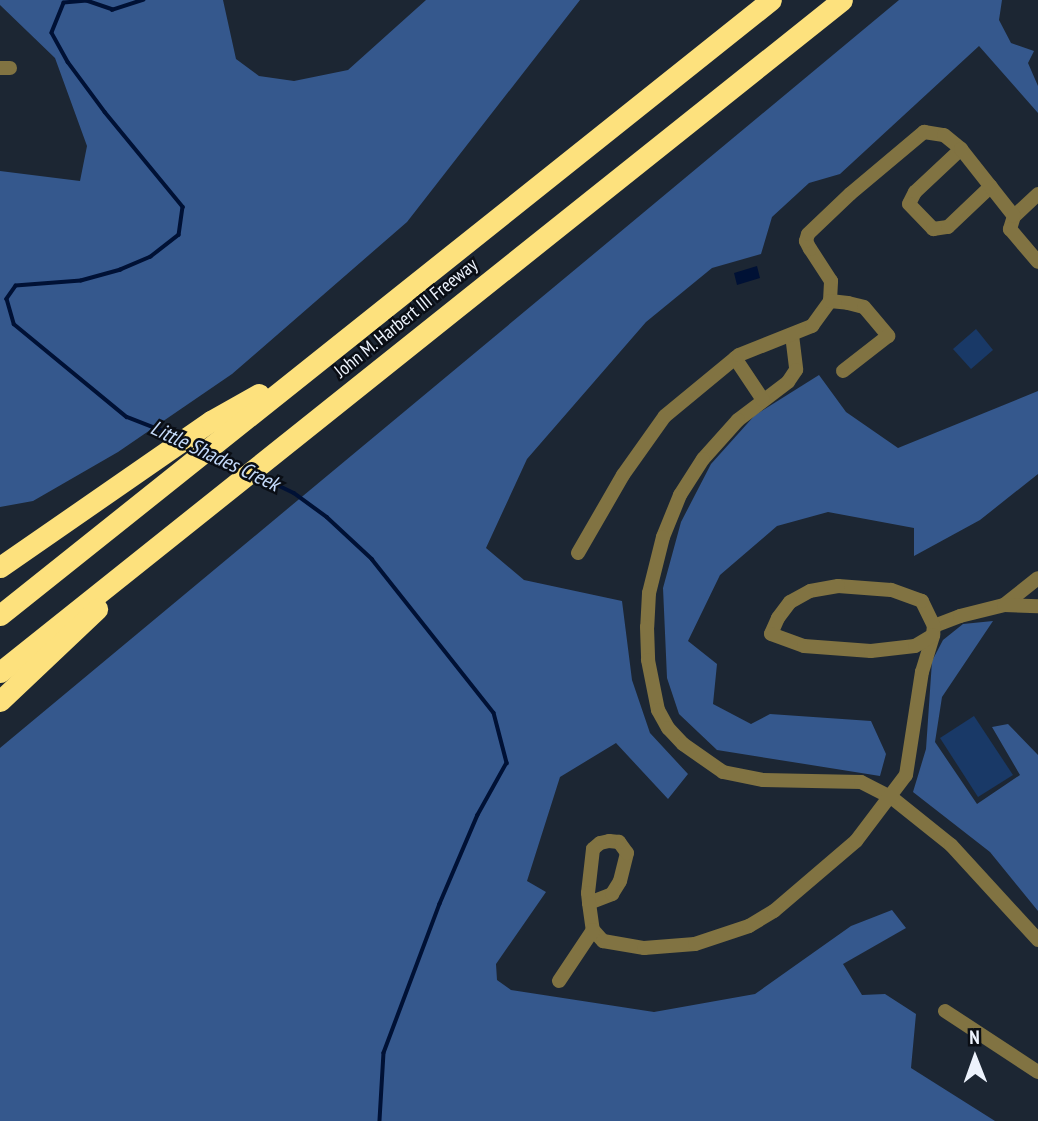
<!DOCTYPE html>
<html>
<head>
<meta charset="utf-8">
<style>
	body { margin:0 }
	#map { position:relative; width:1038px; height:1121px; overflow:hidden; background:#1c2633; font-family:"PT Sans Narrow",sans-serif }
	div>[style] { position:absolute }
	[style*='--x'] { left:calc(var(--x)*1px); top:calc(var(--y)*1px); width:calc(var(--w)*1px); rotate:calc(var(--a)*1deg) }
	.green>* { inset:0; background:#193967 }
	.forest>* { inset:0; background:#35588d }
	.water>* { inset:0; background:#001135 }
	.stream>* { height:3.5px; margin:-1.75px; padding:0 1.75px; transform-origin:1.75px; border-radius:1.75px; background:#001135 }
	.minor>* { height:14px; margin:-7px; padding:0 7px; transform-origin:7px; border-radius:7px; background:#817342 }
	.motorway>* { height:21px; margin:-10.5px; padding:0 10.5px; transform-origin:10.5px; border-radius:10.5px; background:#fde17d }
	span { translate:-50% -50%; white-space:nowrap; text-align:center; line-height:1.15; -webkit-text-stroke:5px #0a0e15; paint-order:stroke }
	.street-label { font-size:19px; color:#edf3fd }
	.water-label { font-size:21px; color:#c4dafa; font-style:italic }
	.north { position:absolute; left:940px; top:1023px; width:70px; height:70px; -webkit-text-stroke:5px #0a0e15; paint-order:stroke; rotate:359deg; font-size:19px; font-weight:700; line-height:28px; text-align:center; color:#edf3fd }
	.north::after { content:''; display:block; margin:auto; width:24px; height:32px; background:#edf3fd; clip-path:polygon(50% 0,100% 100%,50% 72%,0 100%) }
</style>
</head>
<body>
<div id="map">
	<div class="green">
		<div style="clip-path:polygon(976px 329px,993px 350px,971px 369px,953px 349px)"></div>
		<div style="clip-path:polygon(974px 716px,1013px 775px,978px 797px,940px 738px)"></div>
	</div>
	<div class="forest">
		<div style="clip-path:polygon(0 0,223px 0,236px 59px,259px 76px,294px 81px,348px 70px,426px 0,580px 0,407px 222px,232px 374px,118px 452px,33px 501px,0 507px,0 171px,80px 181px,87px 146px,55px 58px,0 5px)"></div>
		<div style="clip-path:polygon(899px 0,1002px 0,999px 20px,1011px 43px,1034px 51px,1028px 63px,1038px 86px,1038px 113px,979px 46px,840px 174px,809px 183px,772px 217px,761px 254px,712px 268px,646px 322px,527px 459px,486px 548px,524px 580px,622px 601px,632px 680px,650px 733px,688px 774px,668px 799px,616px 743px,560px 777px,527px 881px,546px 892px,496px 964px,497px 980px,511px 990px,654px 1012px,755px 994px,851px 926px,892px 910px,906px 928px,843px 964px,862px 995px,885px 994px,916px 1014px,911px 1068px,995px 1121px,0 1121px,0 748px)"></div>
		<div style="clip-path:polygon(819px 375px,846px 412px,898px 448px,1038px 391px,1038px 474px,980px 520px,914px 556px,914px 528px,828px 512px,777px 526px,720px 575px,688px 641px,717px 664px,713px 704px,751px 724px,770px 714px,871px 721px,886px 754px,880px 776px,717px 750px,679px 714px,667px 678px,663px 588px,681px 522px,711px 464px,755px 415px)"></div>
		<div style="clip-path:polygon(993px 621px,942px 697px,935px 742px,977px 804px,1020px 775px,992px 727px,1008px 724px,1038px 755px,1038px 911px,990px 852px,913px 792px,926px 749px,932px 661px,943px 640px,963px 624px)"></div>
	</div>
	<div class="water">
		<div style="clip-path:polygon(757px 266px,760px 278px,737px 285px,734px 273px)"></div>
	</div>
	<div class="stream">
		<div style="--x:144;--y:0;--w:33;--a:162"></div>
		<div style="--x:113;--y:10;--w:28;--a:-161"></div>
		<div style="--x:87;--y:1;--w:23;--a:175"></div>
		<div style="--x:64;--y:3;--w:32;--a:112"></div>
		<div style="--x:52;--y:33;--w:33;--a:61"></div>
		<div style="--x:68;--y:62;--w:62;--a:53.5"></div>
		<div style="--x:105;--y:112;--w:123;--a:50.6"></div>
		<div style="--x:183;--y:207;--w:28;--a:98"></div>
		<div style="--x:179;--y:235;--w:36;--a:142"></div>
		<div style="--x:151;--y:257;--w:33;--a:157"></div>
		<div style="--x:121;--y:270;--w:41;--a:164.6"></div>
		<div style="--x:81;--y:281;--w:65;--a:175.6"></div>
		<div style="--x:16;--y:286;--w:16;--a:125"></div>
		<div style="--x:7;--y:299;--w:26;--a:74"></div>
		<div style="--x:14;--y:324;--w:146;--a:39.5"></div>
		<div style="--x:127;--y:417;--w:53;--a:21.2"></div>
		<div style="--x:215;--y:455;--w:31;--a:25"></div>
		<div style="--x:259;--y:476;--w:39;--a:26"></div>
		<div style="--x:294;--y:493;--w:41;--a:36"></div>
		<div style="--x:327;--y:517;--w:62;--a:43"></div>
		<div style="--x:372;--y:559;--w:196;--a:51.6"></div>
		<div style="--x:494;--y:713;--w:52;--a:75.4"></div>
		<div style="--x:507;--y:763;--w:60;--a:119.1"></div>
		<div style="--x:478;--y:815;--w:97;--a:113.1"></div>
		<div style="--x:440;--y:904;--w:159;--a:110.6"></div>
		<div style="--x:384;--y:1053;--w:68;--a:93.4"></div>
	</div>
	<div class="minor">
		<div style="--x:0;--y:68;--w:10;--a:0"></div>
		<div style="--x:961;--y:149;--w:63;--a:136.9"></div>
		<div style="--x:915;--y:192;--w:13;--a:117"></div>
		<div style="--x:909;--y:204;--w:35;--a:46"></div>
		<div style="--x:933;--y:229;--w:15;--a:-8"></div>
		<div style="--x:948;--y:227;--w:59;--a:-43.6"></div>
		<div style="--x:1038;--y:194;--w:33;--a:137"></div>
		<div style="--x:1014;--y:216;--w:14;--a:107"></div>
		<div style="--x:1010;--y:229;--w:43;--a:49.7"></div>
		<div style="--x:830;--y:301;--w:20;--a:-87"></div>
		<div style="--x:831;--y:281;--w:38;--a:-123"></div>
		<div style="--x:810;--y:249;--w:9;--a:-117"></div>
		<div style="--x:806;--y:241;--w:7;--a:-74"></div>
		<div style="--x:808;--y:234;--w:58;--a:-43.6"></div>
		<div style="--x:850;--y:194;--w:97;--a:-40"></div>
		<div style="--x:924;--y:132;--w:20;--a:9"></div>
		<div style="--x:944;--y:135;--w:22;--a:39"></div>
		<div style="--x:961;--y:149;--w:85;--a:51.7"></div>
		<div style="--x:792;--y:335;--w:35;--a:83"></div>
		<div style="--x:796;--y:370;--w:14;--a:124"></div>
		<div style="--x:788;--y:382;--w:63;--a:142.8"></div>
		<div style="--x:738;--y:420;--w:52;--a:131.9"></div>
		<div style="--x:703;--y:459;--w:43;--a:122.6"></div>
		<div style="--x:680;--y:495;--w:45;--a:112"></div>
		<div style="--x:663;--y:537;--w:58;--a:104"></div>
		<div style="--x:649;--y:593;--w:34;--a:93"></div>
		<div style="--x:647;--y:627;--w:33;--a:88"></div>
		<div style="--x:648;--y:660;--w:51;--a:78.7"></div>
		<div style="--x:658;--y:710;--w:21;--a:61"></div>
		<div style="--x:668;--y:728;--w:22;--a:47"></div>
		<div style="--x:683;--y:744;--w:49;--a:35"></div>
		<div style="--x:723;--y:772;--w:41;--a:11.3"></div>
		<div style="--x:763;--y:780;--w:98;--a:1.2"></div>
		<div style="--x:861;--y:782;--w:34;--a:27"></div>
		<div style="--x:891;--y:797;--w:77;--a:38.7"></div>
		<div style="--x:951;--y:845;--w:129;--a:47.5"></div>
		<div style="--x:735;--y:358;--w:50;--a:56.3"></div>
		<div style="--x:578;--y:553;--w:90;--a:-60"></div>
		<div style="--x:623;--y:475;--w:72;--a:-54.6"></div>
		<div style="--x:665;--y:416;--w:96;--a:-39.5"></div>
		<div style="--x:739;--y:355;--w:79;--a:-21.7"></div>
		<div style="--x:812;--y:326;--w:31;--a:-54"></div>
		<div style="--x:830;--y:301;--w:18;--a:6"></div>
		<div style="--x:848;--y:303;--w:16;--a:14"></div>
		<div style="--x:864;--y:307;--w:38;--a:50"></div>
		<div style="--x:888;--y:336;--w:57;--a:142.1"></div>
		<div style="--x:1004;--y:605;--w:43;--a:-38.5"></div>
		<div style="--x:934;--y:626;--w:28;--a:-21"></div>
		<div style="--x:960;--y:616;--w:45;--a:-14"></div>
		<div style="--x:1004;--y:605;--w:34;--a:2"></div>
		<div style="--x:589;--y:903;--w:25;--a:-21"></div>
		<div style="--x:612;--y:894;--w:15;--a:-58"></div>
		<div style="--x:620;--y:881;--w:29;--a:-76"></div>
		<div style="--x:627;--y:853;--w:14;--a:-126"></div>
		<div style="--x:619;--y:842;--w:10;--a:-174"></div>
		<div style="--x:609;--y:841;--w:9;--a:167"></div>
		<div style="--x:600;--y:843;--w:9;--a:139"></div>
		<div style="--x:593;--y:849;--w:44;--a:96.5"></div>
		<div style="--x:588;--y:893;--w:10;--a:84"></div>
		<div style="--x:589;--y:903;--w:27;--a:82"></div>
		<div style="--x:593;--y:930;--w:15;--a:48"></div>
		<div style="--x:603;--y:941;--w:42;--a:9.7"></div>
		<div style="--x:644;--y:948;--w:51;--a:-4.5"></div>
		<div style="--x:695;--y:944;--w:57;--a:-18.4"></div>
		<div style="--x:749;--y:926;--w:29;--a:-31"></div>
		<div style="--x:774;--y:911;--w:108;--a:-40.5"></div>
		<div style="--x:856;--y:841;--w:83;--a:-52.9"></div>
		<div style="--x:906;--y:775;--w:104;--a:-81.2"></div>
		<div style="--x:922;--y:672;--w:39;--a:-73"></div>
		<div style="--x:933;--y:635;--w:9;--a:-84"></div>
		<div style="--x:934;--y:626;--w:28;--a:-116"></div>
		<div style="--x:922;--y:601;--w:33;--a:-160"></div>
		<div style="--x:891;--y:590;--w:53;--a:-175.7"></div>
		<div style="--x:838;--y:586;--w:28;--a:170"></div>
		<div style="--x:810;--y:591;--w:23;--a:151"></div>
		<div style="--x:790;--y:602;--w:20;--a:127"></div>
		<div style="--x:778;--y:618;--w:17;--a:114"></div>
		<div style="--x:771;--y:634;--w:35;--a:20"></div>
		<div style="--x:804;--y:646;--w:67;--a:4.3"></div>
		<div style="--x:871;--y:651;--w:44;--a:-6.5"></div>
		<div style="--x:915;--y:646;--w:21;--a:-31"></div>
		<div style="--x:559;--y:981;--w:61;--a:-56.3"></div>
		<div style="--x:945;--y:1011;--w:111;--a:33.3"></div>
	</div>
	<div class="motorway">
		<div style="--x:0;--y:567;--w:257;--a:-34.7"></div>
		<div style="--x:211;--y:421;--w:55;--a:-29.4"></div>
		<div style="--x:0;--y:615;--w:986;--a:-38.58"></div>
		<div style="--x:0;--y:672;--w:1077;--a:-38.59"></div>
		<div style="--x:0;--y:701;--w:134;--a:-43.5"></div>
	</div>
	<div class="street-label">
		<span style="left:406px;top:318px;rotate:-39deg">John M. Harbert III Freeway</span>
	</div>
	<div class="water-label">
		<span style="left:215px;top:456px;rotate:25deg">Little Shades Creek</span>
	</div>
	<div class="north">N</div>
</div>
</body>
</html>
